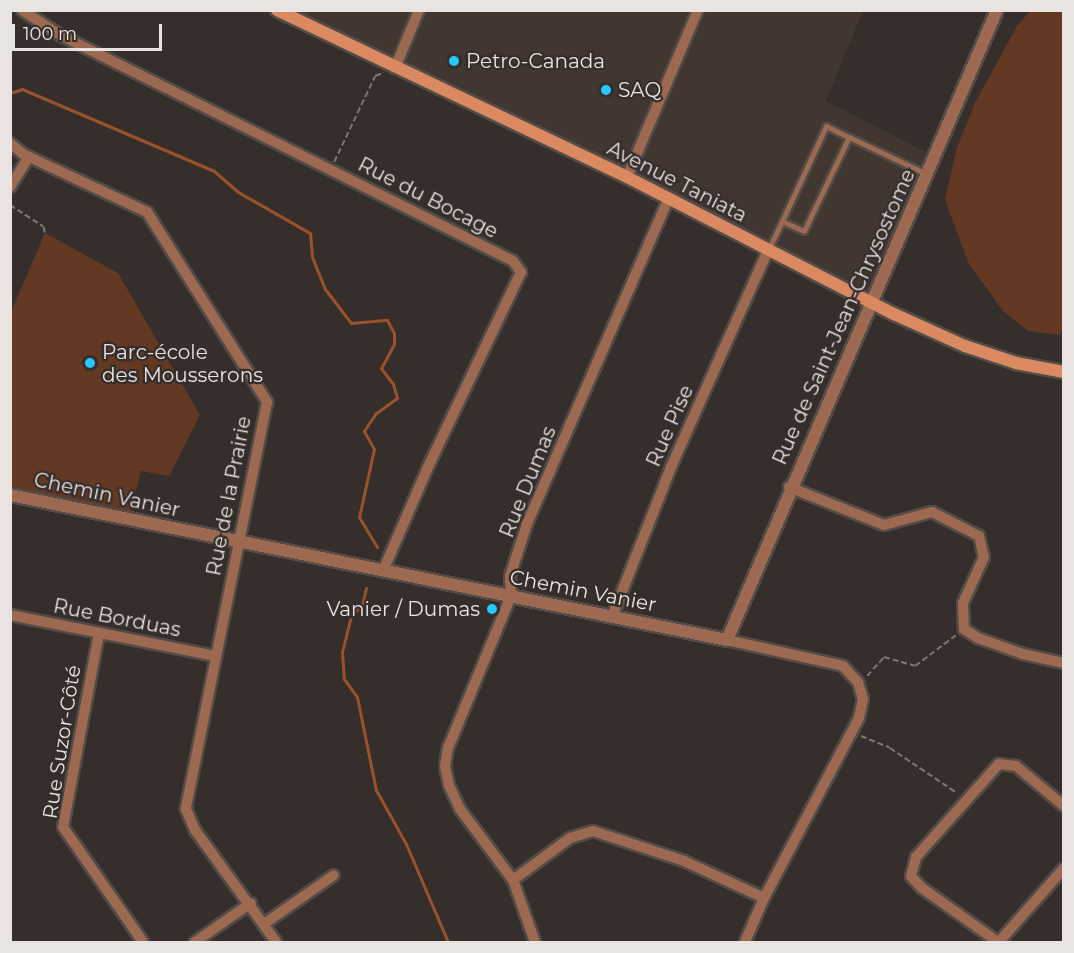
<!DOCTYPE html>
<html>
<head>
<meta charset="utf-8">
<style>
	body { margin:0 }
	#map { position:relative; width:1074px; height:953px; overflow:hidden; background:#352e2b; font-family:Montserrat,sans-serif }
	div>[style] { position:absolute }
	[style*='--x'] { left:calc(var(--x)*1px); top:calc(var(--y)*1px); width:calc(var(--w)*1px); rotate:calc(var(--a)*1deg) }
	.built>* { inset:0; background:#423630 }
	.green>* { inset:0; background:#643923 }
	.stream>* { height:3px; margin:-1.5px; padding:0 1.5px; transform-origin:1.5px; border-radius:1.5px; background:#99522b }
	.path>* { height:1.5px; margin-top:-0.75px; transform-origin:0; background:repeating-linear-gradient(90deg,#7d7775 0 6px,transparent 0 9px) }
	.roads { filter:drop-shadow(2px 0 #524b48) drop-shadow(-2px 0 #524b48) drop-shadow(0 2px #524b48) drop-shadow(0 -2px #524b48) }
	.service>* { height:5px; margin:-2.5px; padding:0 2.5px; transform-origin:2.5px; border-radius:2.5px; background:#9d6a51 }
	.minor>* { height:10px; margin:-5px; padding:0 5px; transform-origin:5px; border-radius:5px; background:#9d6a51 }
	.tertiary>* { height:12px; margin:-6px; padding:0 6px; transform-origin:6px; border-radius:6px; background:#9d6a51 }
	.secondary>* { height:12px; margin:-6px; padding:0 6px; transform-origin:6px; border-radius:6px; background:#da8960 }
	.dots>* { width:16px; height:16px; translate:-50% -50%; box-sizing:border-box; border:3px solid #352e2b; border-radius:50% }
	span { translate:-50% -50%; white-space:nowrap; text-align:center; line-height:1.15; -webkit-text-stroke:4.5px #352e2b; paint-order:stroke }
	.poi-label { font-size:20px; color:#e9e4e2 }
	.left { translate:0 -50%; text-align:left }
	.right { translate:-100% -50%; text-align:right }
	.street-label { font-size:20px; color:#e9e4e2 }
	.frame { position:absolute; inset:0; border:12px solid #e9e4e2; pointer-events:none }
	.scale { position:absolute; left:12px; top:24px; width:150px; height:27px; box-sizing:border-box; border:3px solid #e9e4e2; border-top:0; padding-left:8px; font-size:18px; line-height:21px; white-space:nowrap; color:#e9e4e2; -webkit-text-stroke:4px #352e2b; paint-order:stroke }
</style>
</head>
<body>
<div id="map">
	<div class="built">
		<div style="clip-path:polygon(285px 11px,863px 11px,826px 101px,936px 157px,872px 304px)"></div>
	</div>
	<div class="green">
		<div style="clip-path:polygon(1030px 11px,1063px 11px,1064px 330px,1060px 335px,1028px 331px,1003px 311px,969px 264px,945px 200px,957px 147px,975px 103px,1017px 26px)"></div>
		<div style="clip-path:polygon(45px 233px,118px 273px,200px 415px,169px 476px,141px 471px,129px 520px,11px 495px,11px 312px)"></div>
	</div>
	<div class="stream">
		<div style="--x:10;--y:93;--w:13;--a:-18"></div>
		<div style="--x:22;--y:89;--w:209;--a:23.1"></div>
		<div style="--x:214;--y:171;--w:32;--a:41"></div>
		<div style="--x:238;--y:192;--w:83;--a:29.7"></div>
		<div style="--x:310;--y:233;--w:24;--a:85"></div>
		<div style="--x:312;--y:257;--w:35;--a:68"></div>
		<div style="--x:325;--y:289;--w:43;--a:52.6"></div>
		<div style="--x:351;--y:323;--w:36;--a:-5"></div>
		<div style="--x:387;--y:320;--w:15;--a:62"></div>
		<div style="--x:394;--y:333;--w:11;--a:90"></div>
		<div style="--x:394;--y:344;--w:27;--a:118"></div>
		<div style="--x:381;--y:368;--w:20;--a:53"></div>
		<div style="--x:393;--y:384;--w:15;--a:74"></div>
		<div style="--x:397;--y:398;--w:26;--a:144"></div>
		<div style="--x:376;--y:413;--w:22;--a:124"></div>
		<div style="--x:364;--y:431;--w:21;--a:61"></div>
		<div style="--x:374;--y:449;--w:70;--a:102.4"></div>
		<div style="--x:359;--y:517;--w:35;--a:59"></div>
		<div style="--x:366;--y:588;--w:17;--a:103"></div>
		<div style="--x:362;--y:605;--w:16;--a:135"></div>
		<div style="--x:351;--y:616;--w:37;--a:104"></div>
		<div style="--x:342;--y:652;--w:27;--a:86"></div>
		<div style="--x:344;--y:679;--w:22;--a:54"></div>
		<div style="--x:357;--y:697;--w:95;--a:78.5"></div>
		<div style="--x:376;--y:790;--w:62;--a:60.9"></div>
		<div style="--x:406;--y:844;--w:107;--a:66.8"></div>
	</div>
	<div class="path">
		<div style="--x:334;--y:162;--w:95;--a:-64.5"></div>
		<div style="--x:375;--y:76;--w:9;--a:-21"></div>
		<div style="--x:10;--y:205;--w:40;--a:32.9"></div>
		<div style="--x:44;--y:227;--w:6;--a:81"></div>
		<div style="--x:867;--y:676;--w:25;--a:-48"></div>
		<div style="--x:884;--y:657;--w:32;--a:16"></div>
		<div style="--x:915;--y:666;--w:51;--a:-37.1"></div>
		<div style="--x:861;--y:736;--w:31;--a:22"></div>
		<div style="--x:890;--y:748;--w:81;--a:33.9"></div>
	</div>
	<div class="roads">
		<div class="service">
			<div style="--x:849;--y:137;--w:104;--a:115.6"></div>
			<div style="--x:804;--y:231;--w:24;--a:-156"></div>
			<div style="--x:782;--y:221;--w:105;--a:-65.1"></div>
			<div style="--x:826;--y:126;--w:25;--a:26"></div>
			<div style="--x:849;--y:137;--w:86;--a:25.4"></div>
			<div style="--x:768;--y:250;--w:32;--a:-64"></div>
		</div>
		<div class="minor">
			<div style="--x:22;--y:10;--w:45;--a:33.3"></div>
			<div style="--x:60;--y:35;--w:506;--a:26.51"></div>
			<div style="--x:513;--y:261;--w:14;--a:54"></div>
			<div style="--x:521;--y:272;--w:216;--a:115.5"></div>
			<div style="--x:428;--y:467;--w:113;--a:113.4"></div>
			<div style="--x:395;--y:68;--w:63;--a:-67.5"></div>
			<div style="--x:10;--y:143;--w:17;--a:40"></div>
			<div style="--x:23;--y:154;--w:137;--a:25.1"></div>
			<div style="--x:147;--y:212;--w:225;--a:57.7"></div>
			<div style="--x:267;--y:402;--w:415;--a:101.3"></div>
			<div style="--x:186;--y:809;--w:23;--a:67"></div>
			<div style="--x:195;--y:830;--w:138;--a:54.1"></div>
			<div style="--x:627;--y:177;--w:181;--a:-67"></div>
			<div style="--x:10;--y:187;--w:36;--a:-58"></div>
			<div style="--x:789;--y:487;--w:102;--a:21.8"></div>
			<div style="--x:884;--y:525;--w:50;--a:-15.2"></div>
			<div style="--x:932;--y:512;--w:53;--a:27.1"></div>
			<div style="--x:979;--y:536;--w:22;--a:77"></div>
			<div style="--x:984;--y:557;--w:51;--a:114.5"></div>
			<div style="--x:963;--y:603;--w:26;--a:88"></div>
			<div style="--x:964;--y:629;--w:17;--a:33"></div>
			<div style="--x:978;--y:638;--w:48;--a:19.6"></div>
			<div style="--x:1023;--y:654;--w:42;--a:12.4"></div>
			<div style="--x:10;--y:615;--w:210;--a:11.3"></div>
			<div style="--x:612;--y:617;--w:161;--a:-68.5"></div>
			<div style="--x:671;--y:467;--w:235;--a:-65.9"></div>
			<div style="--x:99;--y:633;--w:197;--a:100.5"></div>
			<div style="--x:63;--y:827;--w:140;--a:55.2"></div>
			<div style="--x:727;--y:640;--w:119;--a:12.6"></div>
			<div style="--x:843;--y:666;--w:22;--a:47"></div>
			<div style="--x:858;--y:682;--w:18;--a:74"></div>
			<div style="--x:863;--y:699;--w:19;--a:102"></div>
			<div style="--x:859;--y:718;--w:204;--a:117.8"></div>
			<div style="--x:764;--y:898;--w:48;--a:113.4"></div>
			<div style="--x:513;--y:880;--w:71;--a:-36.4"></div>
			<div style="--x:570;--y:838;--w:24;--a:-17"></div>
			<div style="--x:593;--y:831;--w:96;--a:18.2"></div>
			<div style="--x:684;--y:861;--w:88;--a:24.8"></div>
			<div style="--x:264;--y:924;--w:85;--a:-35"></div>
			<div style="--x:195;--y:942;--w:68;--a:-34.9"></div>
			<div style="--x:535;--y:942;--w:66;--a:-109.5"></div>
			<div style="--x:513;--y:880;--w:89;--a:-126.7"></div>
			<div style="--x:460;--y:809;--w:26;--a:-115"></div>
			<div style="--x:449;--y:785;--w:19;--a:-102"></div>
			<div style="--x:445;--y:766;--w:18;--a:-81"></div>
			<div style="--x:448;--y:748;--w:165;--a:-67.5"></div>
			<div style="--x:511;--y:596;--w:20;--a:-93"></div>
			<div style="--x:510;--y:576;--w:55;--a:-71.9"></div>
			<div style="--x:527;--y:524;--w:356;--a:-66.5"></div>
			<div style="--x:998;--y:942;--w:93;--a:-144.6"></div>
			<div style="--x:922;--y:888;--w:16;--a:-133"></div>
			<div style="--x:911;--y:876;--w:20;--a:-75"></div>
			<div style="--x:916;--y:857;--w:125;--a:-48.3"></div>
			<div style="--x:999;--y:764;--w:17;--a:7"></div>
			<div style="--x:1016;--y:766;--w:62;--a:39.8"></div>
			<div style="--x:999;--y:942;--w:98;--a:-48.7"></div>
		</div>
		<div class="tertiary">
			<div style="--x:10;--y:495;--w:732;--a:11.43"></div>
			<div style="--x:727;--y:640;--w:685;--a:-66.8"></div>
		</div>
		<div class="secondary">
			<div style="--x:277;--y:10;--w:388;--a:25.5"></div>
			<div style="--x:627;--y:177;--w:300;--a:27.2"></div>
			<div style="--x:894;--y:314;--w:78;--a:24.3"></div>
			<div style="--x:965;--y:346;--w:54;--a:18.4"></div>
			<div style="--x:1016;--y:363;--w:49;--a:10.6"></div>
		</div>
	</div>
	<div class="dots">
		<div style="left:454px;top:61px;background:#26c8fe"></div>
		<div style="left:606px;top:90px;background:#26c8fe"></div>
		<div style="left:90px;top:363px;background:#26c8fe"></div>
		<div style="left:492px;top:609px;background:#26c8fe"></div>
	</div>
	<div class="poi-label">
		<span class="left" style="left:466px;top:61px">Petro-Canada</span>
		<span class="left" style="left:618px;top:90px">SAQ</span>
		<span class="left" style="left:102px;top:364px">Parc-école<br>des Mousserons</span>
		<span class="right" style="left:480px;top:609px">Vanier / Dumas</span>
	</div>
	<div class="street-label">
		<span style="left:677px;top:182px;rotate:27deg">Avenue Taniata</span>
		<span style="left:428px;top:198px;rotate:27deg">Rue du Bocage</span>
		<span style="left:844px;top:317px;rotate:-66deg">Rue de Saint-Jean-Chrysostome</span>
		<span style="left:670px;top:426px;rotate:-66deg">Rue Pise</span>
		<span style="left:528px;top:482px;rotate:-68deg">Rue Dumas</span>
		<span style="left:107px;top:495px;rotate:12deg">Chemin Vanier</span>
		<span style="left:229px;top:496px;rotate:-79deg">Rue de la Prairie</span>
		<span style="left:583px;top:591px;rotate:11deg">Chemin Vanier</span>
		<span style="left:117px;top:618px;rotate:11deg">Rue Borduas</span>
		<span style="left:62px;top:742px;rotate:-81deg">Rue Suzor-Côté</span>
	</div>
	<div class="frame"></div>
	<div class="scale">100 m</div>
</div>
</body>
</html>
